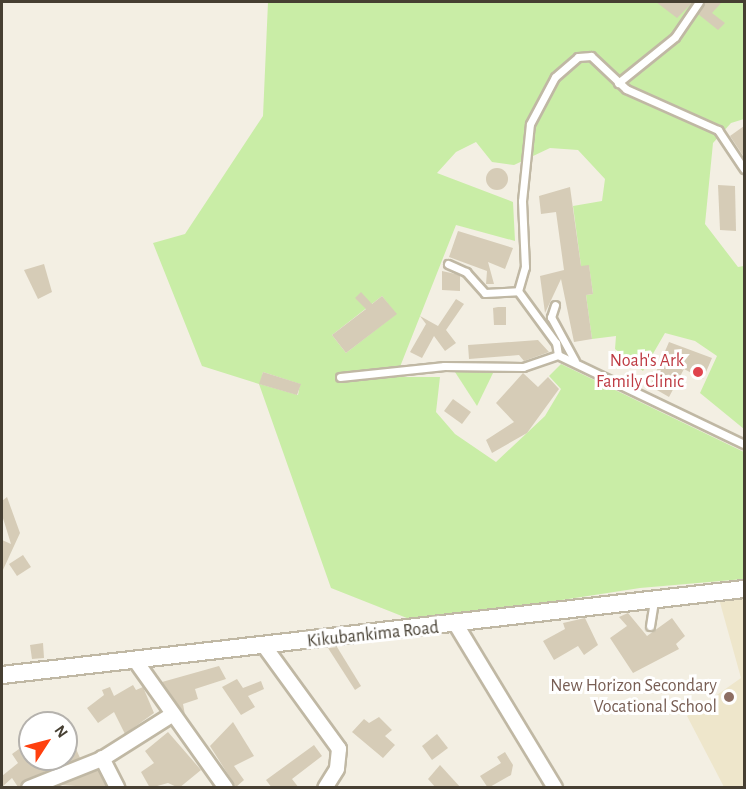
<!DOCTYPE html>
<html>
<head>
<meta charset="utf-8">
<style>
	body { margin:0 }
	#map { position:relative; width:746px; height:789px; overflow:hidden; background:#f3efe3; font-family:"Alegreya Sans",sans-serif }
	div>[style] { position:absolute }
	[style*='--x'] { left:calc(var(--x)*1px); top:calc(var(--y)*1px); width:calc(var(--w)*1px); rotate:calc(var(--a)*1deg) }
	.education>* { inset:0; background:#eee6cb }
	.green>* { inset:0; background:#c9eda6 }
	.building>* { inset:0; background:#d6ccb7 }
	.round { border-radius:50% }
	.roads { filter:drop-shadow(2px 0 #c0b8a4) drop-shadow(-2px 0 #c0b8a4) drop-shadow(0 2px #c0b8a4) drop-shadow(0 -2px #c0b8a4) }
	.service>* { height:7px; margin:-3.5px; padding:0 3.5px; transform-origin:3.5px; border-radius:3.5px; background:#fff }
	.minor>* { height:14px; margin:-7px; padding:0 7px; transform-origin:7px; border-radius:7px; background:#fff }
	.tertiary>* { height:16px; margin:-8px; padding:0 8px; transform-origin:8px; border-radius:8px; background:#fff }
	.dots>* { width:16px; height:16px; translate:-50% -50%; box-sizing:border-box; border:3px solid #fff; border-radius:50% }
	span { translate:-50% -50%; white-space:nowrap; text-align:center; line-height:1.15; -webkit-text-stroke:6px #fff; paint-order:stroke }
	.health-label { font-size:18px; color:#be3a42 }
	.right { translate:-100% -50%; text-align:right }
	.street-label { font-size:18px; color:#463f32 }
	.education-label { font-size:18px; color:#785e54 }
	.frame { position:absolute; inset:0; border:3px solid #463f32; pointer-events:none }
	.north { position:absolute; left:18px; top:711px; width:60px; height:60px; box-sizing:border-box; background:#fff; border:2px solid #b5b2ad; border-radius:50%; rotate:54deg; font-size:16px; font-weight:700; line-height:24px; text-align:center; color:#463f32 }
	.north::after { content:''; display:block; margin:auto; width:21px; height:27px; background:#ff400e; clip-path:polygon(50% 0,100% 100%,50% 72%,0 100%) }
</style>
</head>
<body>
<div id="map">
	<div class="education">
		<div style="clip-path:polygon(744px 596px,744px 787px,724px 787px,687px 716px,741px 678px,719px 599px)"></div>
	</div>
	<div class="green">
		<div style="clip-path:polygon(evenodd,268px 2px,744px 2px,744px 119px,731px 123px,713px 143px,705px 224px,738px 267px,744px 266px,744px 429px,700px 393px,717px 356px,695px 341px,665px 333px,643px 371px,615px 349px,616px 336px,592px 339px,586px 295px,593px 294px,589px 266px,581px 266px,573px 206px,602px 201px,605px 179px,578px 150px,550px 148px,514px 165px,492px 162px,476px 142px,456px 152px,437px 173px,513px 202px,515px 241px,456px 225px,396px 377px,440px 377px,436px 412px,455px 434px,496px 462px,545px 416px,561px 389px,549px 376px,561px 364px,744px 452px,744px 579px,640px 588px,417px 622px,331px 588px,259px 384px,202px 366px,153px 243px,185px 234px,263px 116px,268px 2px,382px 296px,396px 314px,346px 353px,332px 335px,382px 296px,268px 2px,263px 372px,300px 384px,298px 395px,260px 384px,263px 372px)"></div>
		<div style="clip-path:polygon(494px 371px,477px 406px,455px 372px)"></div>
	</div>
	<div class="building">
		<div style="clip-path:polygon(656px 2px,693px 2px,677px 18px)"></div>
		<div style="clip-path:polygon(705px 2px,722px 2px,712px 13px,725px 23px,718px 30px,698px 14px)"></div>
		<div style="clip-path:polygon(744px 126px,744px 157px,730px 136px)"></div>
		<div class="round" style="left:486px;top:168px;width:22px;height:22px"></div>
		<div style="clip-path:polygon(718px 185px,735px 186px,736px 231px,720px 230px)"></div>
		<div style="clip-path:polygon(570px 187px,581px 266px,589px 265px,593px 294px,586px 295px,592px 339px,574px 342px,561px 279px,545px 313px,540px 276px,564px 270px,556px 212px,541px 214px,539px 196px)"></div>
		<div style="clip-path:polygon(458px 231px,513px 248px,505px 269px,488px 262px,494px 284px,486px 284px,487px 271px,449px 257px)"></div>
		<div style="clip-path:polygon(44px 264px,52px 292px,38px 299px,24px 270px)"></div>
		<div style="clip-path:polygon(442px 271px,460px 275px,460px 291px,442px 290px)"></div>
		<div style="clip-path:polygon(361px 292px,372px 304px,382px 296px,397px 314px,346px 353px,332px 335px,366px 309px,355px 298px)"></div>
		<div style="clip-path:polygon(456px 299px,464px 304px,446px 330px,456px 343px,445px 351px,434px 336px,422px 358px,410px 352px,426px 324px,420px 316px,438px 326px)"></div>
		<div style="clip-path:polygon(498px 307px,506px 307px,506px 325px,494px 325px,493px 308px)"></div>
		<div style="clip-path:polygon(538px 340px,549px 352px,524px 361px,519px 355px,469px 359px,468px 345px)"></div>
		<div style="clip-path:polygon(669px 342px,712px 358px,703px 379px,684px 369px,669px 397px,650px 386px)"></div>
		<div style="clip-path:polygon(263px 372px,301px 384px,297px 395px,259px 384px)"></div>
		<div style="clip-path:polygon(523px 373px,538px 387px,548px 377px,559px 389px,527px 433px,492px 453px,486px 440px,514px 422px,496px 403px)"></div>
		<div style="clip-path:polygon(453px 399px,471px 412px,462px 424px,444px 411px)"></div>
		<div style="clip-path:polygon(7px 497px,20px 533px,2px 572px,2px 540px,11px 544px,2px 515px,2px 501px)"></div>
		<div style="clip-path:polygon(23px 555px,31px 567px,17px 576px,9px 564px)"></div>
		<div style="clip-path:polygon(628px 613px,647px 636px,672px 618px,685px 636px,676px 644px,679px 649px,633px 673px,610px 638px,627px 626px,619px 617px)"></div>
		<div style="clip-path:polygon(585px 618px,598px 645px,584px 655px,578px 646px,554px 660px,543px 641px,565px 629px,563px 623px)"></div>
		<div style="clip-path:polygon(43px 643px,44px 658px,32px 659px,30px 645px)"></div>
		<div style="clip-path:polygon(337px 647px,361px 686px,355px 690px,328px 648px)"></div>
		<div style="clip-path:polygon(219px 666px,226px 679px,195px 689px,198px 699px,183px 704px,185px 715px,162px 682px)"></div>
		<div style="clip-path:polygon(237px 679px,243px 688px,261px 681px,264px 689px,248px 696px,255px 707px,241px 715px,222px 687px)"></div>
		<div style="clip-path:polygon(133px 685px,136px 690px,143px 687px,154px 713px,125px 734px,114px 712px,98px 723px,87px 708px,104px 695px,102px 690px,110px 687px,114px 696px)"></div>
		<div style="clip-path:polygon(379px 717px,392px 730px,385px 736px,395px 745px,383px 758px,352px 732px,364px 719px,369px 723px)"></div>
		<div style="clip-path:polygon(233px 722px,254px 756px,234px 766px,244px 780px,236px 787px,210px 746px)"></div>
		<div style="clip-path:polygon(168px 732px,201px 770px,179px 788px,168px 783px,150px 788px,141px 772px,154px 763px,145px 751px)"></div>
		<div style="clip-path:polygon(437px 734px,448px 748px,432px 760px,422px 746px)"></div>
		<div style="clip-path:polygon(73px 742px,80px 758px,63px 765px,66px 745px)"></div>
		<div style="clip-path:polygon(314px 745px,322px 756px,292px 779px,299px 788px,272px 788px,266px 780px)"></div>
		<div style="clip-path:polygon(19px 749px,30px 765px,39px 760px,46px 771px,18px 787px,12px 778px,2px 787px,2px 776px,18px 763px,12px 754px)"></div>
		<div style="clip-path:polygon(505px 752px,513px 765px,511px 775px,488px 788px,480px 776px,501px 763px,497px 757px)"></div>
		<div style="clip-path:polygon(440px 765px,461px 788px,436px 788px,428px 779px)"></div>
		<div style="clip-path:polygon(98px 770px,107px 788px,60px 785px)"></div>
	</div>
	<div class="roads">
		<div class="service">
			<div style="--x:618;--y:83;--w:73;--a:-38.9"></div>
			<div style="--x:675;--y:37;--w:42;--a:-55.6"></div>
			<div style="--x:448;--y:264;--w:20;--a:24"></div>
			<div style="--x:466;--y:272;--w:28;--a:48"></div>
			<div style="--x:485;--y:293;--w:33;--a:-3"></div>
			<div style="--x:555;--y:305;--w:13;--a:108"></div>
			<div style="--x:551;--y:317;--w:50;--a:61.4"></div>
			<div style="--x:558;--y:355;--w:12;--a:-99"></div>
			<div style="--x:556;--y:343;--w:64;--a:-126.2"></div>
			<div style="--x:518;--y:291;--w:25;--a:-74"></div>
			<div style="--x:525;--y:267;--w:66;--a:-92.6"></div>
			<div style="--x:522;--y:201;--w:77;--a:-84.1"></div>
			<div style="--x:530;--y:124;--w:53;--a:-62"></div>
			<div style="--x:555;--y:77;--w:30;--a:-41"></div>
			<div style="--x:578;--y:57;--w:13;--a:-4"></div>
			<div style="--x:591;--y:56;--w:48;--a:43.3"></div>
			<div style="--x:626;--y:89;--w:101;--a:24"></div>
			<div style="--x:718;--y:130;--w:47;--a:56.3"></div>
			<div style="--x:340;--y:377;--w:105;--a:-6"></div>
			<div style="--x:444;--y:366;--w:79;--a:0.7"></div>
			<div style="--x:523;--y:367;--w:37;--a:-19"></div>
			<div style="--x:558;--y:355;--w:206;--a:25.6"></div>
			<div style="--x:650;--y:626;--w:25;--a:-81"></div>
		</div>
		<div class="minor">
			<div style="--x:457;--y:626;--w:189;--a:58.8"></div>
			<div style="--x:265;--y:647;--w:126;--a:54"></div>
			<div style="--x:339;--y:749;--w:20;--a:96"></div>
			<div style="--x:337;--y:769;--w:22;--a:122"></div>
			<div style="--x:135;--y:660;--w:157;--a:54.6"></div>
			<div style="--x:102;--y:758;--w:34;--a:63"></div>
			<div style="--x:29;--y:788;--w:79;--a:-21.7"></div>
			<div style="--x:102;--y:759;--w:80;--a:-32.3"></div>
		</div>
		<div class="tertiary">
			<div style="--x:2;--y:675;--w:747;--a:-6.61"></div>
		</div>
	</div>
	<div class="dots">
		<div style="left:698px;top:372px;background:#e0444e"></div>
		<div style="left:729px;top:697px;background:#8d6e63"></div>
	</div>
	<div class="health-label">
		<span class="right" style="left:684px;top:372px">Noah's Ark<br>Family Clinic</span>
	</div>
	<div class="street-label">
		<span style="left:373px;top:635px;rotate:-6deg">Kikubankima Road</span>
	</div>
	<div class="education-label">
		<span class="right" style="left:717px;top:697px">New Horizon Secondary<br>Vocational School</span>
	</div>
	<div class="frame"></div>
	<div class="north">N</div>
</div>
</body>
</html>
